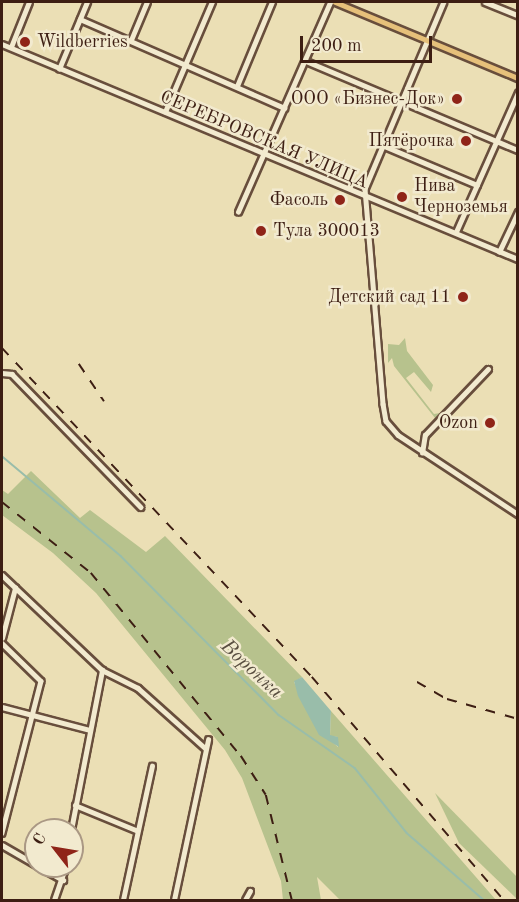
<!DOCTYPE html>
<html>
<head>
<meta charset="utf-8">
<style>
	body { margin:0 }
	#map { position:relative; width:519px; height:902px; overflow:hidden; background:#ebdfb5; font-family:"Old Standard TT",serif }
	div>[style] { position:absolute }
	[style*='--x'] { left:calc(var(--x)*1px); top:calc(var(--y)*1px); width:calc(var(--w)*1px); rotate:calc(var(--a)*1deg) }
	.green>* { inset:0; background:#b7c28d }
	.water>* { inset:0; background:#99bdaa }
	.stream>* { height:1.5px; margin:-0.75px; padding:0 0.75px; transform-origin:0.75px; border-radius:0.75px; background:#99bdaa }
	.roads { filter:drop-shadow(2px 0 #684e3c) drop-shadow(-2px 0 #684e3c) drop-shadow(0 2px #684e3c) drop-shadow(0 -2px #684e3c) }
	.minor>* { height:4.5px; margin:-2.25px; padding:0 2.25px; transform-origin:2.25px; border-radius:2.25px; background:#f2eacf }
	.major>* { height:5px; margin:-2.5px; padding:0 2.5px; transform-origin:2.5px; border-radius:2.5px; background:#e6c07a }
	.rail>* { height:1.5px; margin-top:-0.75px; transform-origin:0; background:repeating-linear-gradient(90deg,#3d1e13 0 10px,transparent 0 20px) }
	.dots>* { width:16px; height:16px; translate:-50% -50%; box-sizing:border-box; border:3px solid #f2eacf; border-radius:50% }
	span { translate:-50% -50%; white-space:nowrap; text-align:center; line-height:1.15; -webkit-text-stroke:5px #f2eacf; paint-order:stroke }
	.poi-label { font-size:18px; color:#3d1e13 }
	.left { translate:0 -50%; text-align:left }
	.right { translate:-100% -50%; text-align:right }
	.street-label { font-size:18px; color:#3d1e13 }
	.water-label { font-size:20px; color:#594e40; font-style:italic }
	.frame { position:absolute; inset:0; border:3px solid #3d1e13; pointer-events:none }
	.north { position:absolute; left:24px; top:818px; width:60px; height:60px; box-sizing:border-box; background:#f2eacf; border:2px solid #aa9884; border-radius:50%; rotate:301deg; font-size:16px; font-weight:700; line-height:24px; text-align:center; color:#3d1e13 }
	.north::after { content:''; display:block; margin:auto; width:21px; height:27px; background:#8f2418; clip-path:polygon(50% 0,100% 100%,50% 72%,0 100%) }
	.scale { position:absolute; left:300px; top:36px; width:132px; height:27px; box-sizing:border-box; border:3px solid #3d1e13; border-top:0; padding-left:8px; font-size:18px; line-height:21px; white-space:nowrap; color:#3d1e13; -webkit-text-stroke:4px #f2eacf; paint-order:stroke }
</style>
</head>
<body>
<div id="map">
	<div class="green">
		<div style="clip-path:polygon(405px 338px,407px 351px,433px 385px,431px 392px,414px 372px,406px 378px,434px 414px,440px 413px,435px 418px,394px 366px,392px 358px,388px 363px,388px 344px,399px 345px)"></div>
		<div style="clip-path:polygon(31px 471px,80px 518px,90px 510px,146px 552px,165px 536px,302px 677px,294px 682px,317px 729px,338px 747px,338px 737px,330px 736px,331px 711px,496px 900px,340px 900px,317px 877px,321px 900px,283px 900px,281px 881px,242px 778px,225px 750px,96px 593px,53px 553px,2px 515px,2px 490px,8px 494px)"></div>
		<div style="clip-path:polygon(435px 793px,517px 877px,517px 899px,459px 843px)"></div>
	</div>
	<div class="water">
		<div style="clip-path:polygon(302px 677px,331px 711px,330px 735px,338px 737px,339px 747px,319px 735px,298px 696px,294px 681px)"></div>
	</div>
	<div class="stream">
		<div style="--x:2;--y:456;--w:155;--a:40"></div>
		<div style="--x:121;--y:556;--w:224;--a:45.2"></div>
		<div style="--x:279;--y:715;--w:93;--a:34.9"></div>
		<div style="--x:355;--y:768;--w:83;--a:51.3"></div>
		<div style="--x:407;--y:833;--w:102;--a:41"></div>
	</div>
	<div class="roads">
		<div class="minor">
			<div style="--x:444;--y:2;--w:203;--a:112.9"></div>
			<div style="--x:365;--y:189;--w:216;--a:85.2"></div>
			<div style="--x:383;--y:404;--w:17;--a:80"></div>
			<div style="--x:386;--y:421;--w:18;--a:49"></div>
			<div style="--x:398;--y:435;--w:144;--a:33.4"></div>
			<div style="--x:485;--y:2;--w:35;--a:22"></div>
			<div style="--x:80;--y:19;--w:223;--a:23.5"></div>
			<div style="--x:131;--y:40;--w:41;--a:-67.2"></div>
			<div style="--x:2;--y:44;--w:559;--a:22.62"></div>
			<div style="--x:11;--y:47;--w:48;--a:-68.2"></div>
			<div style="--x:306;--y:61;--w:230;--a:22.8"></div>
			<div style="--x:59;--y:69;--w:73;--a:-67.3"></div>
			<div style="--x:237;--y:86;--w:91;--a:-67.4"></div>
			<div style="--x:165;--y:112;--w:120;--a:-66.9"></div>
			<div style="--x:382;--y:145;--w:103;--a:22.8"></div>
			<div style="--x:238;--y:212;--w:229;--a:-66.3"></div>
			<div style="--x:456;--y:232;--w:152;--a:-66"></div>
			<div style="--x:499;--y:252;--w:44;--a:-64.6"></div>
			<div style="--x:2;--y:373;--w:10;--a:6"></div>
			<div style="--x:12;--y:374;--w:185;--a:45.9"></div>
			<div style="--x:422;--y:453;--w:18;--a:-81"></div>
			<div style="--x:425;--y:435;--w:91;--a:-46.3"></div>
			<div style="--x:2;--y:575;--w:138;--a:43.5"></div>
			<div style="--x:102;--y:670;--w:40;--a:26.6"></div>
			<div style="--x:138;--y:688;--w:90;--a:41.8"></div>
			<div style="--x:2;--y:638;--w:52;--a:-75.4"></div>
			<div style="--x:2;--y:643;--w:54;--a:44.3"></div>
			<div style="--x:41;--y:681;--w:157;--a:104.4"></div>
			<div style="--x:2;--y:707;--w:91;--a:14.6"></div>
			<div style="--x:75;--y:805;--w:66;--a:22.3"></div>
			<div style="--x:71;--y:830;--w:163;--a:-79"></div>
			<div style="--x:2;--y:845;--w:39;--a:30"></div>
			<div style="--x:38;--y:866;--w:29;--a:29"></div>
			<div style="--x:54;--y:900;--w:36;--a:-71"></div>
			<div style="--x:123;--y:900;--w:137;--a:-77.8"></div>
			<div style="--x:174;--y:900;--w:164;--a:-78"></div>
			<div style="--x:245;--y:900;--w:10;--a:-61"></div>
		</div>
		<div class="major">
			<div style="--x:335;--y:2;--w:198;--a:22.6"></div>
		</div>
	</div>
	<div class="rail">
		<div style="--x:2;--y:348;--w:452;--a:46.7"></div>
		<div style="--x:312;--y:677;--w:294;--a:49.3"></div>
		<div style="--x:79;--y:364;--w:45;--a:56"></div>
		<div style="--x:2;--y:502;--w:114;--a:38.6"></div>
		<div style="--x:91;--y:573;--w:237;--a:50.7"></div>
		<div style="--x:241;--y:756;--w:46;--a:57.3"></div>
		<div style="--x:266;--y:795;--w:108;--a:76.1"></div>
		<div style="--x:417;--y:682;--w:34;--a:30"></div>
		<div style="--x:447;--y:699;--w:74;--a:15.7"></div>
	</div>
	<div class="dots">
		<div style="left:25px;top:42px;background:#8f2418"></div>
		<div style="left:457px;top:99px;background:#8f2418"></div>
		<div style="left:466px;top:141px;background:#8f2418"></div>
		<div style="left:402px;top:197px;background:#8f2418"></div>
		<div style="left:340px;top:200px;background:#8f2418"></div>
		<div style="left:261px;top:231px;background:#8f2418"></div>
		<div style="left:463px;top:297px;background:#8f2418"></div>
		<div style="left:490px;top:423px;background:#8f2418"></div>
	</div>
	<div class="poi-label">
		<span class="left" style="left:37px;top:42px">Wildberries</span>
		<span class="right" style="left:445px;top:99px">ООО «Бизнес-Док»</span>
		<span class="right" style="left:454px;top:141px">Пятёрочка</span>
		<span class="left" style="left:414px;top:197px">Нива<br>Черноземья</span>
		<span class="right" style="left:328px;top:200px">Фасоль</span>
		<span class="left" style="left:273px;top:231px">Тула 300013</span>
		<span class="right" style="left:451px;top:297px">Детский сад 11</span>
		<span class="right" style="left:478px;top:423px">Ozon</span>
	</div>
	<div class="street-label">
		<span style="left:264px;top:140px;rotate:23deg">СЕРЕБРОВСКАЯ УЛИЦА</span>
	</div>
	<div class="water-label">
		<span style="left:251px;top:670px;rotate:43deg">Воронка</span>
	</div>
	<div class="frame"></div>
	<div class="north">С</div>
	<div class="scale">200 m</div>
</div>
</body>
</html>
